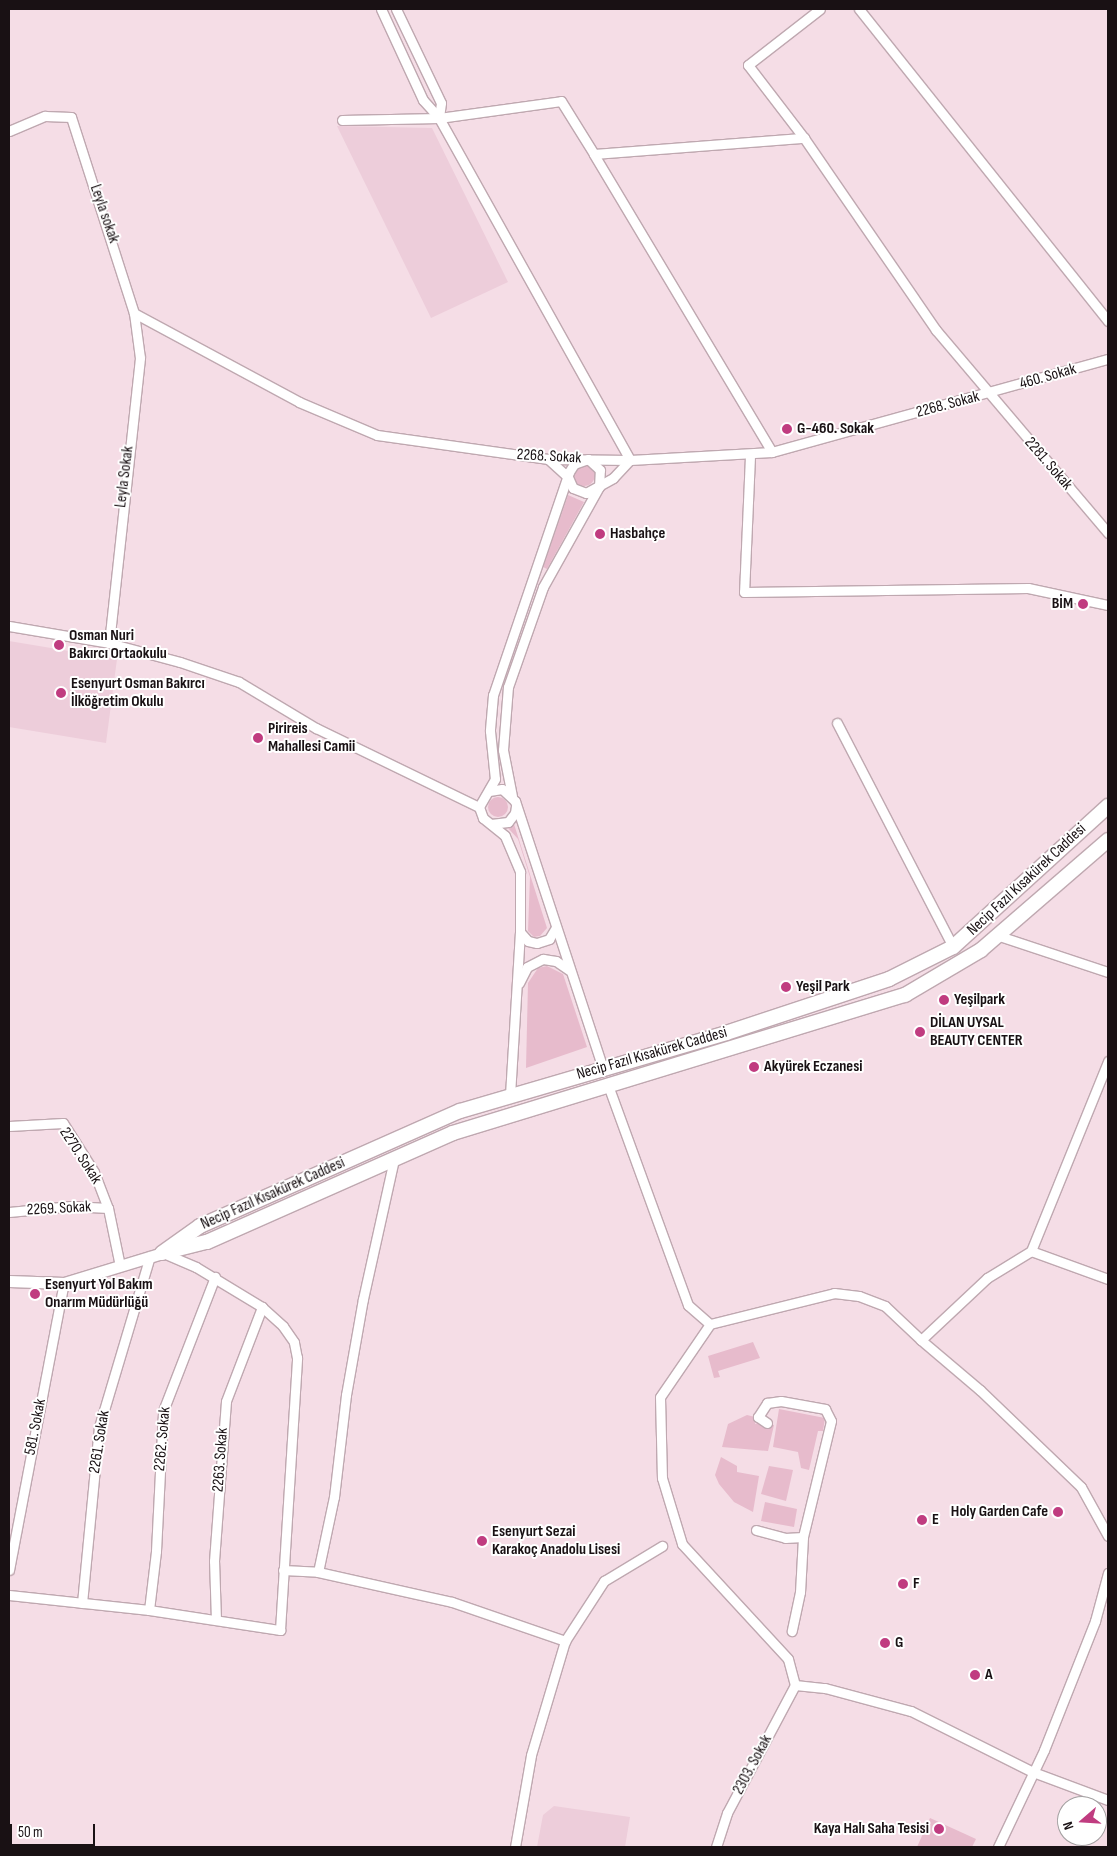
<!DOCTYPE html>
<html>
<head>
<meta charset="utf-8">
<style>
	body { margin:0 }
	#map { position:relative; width:1117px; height:1856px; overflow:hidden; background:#f5dde6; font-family:"Sofia Sans Condensed",sans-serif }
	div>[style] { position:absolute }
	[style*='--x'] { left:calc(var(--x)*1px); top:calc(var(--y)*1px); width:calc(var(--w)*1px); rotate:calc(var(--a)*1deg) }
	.built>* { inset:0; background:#edcdda }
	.green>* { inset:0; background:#e7bbcc }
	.round { border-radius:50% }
	.roads { filter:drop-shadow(1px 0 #bfa8b0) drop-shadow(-1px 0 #bfa8b0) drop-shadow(0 1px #bfa8b0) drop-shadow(0 -1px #bfa8b0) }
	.minor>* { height:9px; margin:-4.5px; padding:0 4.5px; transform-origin:4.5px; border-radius:4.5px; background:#fff }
	.tertiary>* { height:11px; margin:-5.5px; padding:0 5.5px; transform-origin:5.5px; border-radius:5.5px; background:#fff }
	.secondary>* { height:14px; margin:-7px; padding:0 7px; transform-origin:7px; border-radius:7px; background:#fff }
	.dots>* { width:14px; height:14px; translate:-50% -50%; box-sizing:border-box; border:2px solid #fff; border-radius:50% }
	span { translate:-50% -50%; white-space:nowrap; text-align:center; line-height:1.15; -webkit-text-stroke:4px #fff; paint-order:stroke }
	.street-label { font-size:16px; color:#191114 }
	.poi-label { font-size:16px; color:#191114; font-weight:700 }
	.left { translate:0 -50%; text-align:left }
	.right { translate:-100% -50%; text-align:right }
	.frame { position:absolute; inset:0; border:10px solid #191114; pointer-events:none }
	.north { position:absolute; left:1057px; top:1796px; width:50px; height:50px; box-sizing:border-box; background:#fff; border:1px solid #a3a0a1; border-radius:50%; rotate:251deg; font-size:14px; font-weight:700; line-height:20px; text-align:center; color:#191114 }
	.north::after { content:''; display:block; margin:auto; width:18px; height:22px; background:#c03c80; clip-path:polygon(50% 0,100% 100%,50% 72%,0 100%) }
	.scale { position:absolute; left:10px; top:1824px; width:85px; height:22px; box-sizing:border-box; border:2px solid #191114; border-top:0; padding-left:6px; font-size:15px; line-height:18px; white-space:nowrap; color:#191114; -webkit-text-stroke:4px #fff; paint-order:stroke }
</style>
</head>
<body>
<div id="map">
	<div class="built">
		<div style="clip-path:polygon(337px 126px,432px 128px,508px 282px,431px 318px)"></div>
		<div style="clip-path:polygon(9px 641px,117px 659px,106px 743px,9px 727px)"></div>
		<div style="clip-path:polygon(554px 1806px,630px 1817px,625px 1847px,537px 1847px,543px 1815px)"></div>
	</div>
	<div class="green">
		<div class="round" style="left:573px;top:464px;width:22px;height:22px"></div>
		<div style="clip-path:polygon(568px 495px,584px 502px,547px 569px,543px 567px)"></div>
		<div class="round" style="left:488px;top:797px;width:20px;height:20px"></div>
		<div style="clip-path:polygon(514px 824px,547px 928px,540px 936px,534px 937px,528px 931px,530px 877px,518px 839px,508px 828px)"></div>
		<div style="clip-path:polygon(547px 966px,563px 974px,587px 1047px,526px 1068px,528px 983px,538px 968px)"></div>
		<div style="clip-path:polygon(753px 1342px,760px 1358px,718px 1371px,720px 1377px,714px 1378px,708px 1356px)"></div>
		<div style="clip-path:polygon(779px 1409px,825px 1418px,823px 1431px,818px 1431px,809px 1470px,801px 1468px,798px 1452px,773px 1447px)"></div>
		<div style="clip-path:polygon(747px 1415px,755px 1417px,755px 1424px,760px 1422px,774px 1425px,768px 1451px,722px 1447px,728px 1424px)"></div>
		<div style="clip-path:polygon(721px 1457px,737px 1466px,737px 1472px,759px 1476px,753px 1512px,734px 1502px,719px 1484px,715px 1475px)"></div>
		<div style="clip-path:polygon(769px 1466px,793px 1470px,786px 1501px,761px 1494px)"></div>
		<div style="clip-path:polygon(765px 1502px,797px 1509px,794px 1527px,761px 1521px)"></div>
		<div style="clip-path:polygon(930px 1818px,976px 1839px,972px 1847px,917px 1847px)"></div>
	</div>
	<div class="roads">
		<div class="minor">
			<div style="--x:381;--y:9;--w:100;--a:65.2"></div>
			<div style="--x:423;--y:100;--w:24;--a:48"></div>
			<div style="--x:439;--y:118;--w:392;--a:60.8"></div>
			<div style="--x:396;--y:9;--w:104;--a:64.4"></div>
			<div style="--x:441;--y:103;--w:15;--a:98"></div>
			<div style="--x:859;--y:9;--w:399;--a:51.4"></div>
			<div style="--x:342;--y:120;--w:97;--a:-1.2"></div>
			<div style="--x:439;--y:118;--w:123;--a:-7.9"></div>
			<div style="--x:561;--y:101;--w:62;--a:58.1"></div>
			<div style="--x:9;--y:131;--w:39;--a:-23"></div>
			<div style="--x:45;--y:116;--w:26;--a:2"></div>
			<div style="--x:71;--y:117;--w:206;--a:72.2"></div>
			<div style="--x:134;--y:313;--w:45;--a:82.4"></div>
			<div style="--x:140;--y:358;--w:287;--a:96.2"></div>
			<div style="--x:804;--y:138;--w:92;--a:-127.5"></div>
			<div style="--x:748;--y:65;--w:91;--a:-37.9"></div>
			<div style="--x:134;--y:313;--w:187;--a:28.3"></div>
			<div style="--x:299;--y:402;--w:85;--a:22.9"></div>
			<div style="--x:377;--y:435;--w:173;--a:8"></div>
			<div style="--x:548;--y:459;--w:82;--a:0.7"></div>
			<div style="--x:630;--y:460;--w:142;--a:-3.2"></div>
			<div style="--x:772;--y:452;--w:349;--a:-15.5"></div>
			<div style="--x:772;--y:452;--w:347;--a:-120.9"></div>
			<div style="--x:594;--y:154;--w:211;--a:-4.4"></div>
			<div style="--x:804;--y:138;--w:233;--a:55.5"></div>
			<div style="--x:936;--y:330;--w:266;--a:49.7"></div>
			<div style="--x:750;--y:456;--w:136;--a:92.5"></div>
			<div style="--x:744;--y:592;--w:284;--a:-0.8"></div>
			<div style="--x:1028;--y:588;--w:82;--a:12"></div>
			<div style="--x:548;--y:459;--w:27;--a:42"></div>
			<div style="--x:568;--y:477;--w:12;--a:66"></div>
			<div style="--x:573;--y:488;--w:14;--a:21"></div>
			<div style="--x:586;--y:493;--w:31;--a:-29"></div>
			<div style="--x:613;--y:478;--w:25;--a:-47"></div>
			<div style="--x:9;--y:626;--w:101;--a:9.6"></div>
			<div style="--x:109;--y:643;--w:73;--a:15"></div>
			<div style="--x:180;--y:662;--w:62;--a:18.7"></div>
			<div style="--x:239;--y:682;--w:90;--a:30.9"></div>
			<div style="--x:316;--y:728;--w:181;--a:25.9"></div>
			<div style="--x:837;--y:723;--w:252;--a:62.6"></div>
			<div style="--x:489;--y:791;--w:13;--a:-9"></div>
			<div style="--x:502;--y:789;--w:18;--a:43"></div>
			<div style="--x:515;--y:801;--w:282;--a:71.8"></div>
			<div style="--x:512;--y:796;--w:47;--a:-101.1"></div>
			<div style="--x:503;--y:750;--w:63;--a:-85.5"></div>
			<div style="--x:508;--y:687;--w:106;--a:-70.7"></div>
			<div style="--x:543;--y:587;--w:115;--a:-60.8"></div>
			<div style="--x:599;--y:487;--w:17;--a:-87"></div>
			<div style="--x:600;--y:470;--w:16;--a:-137"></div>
			<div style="--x:588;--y:459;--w:15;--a:160"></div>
			<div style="--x:574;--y:464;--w:9;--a:122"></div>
			<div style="--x:569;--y:472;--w:236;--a:108.8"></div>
			<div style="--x:493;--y:695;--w:36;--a:95"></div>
			<div style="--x:490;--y:731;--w:48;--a:84.1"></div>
			<div style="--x:495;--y:779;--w:32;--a:120"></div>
			<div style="--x:479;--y:807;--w:12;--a:70"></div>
			<div style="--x:483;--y:818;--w:28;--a:39"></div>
			<div style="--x:505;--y:836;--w:39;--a:67"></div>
			<div style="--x:520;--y:872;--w:60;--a:90"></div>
			<div style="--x:520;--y:932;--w:12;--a:48"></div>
			<div style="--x:528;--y:941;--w:9;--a:13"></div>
			<div style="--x:537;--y:943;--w:13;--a:-18"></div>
			<div style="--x:549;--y:939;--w:12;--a:-59"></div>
			<div style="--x:491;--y:824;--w:17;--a:-7"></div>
			<div style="--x:508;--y:822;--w:11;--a:-52"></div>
			<div style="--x:515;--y:813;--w:7;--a:-82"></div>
			<div style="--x:996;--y:935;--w:118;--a:18.3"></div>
			<div style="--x:519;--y:983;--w:18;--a:-63"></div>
			<div style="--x:527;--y:967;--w:18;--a:-27"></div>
			<div style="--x:543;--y:959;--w:13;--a:9"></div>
			<div style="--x:556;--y:961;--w:16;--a:35"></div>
			<div style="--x:609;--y:1088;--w:231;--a:70"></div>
			<div style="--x:688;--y:1305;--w:29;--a:41"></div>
			<div style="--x:710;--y:1324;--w:128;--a:-14"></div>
			<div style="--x:834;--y:1293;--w:25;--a:7"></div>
			<div style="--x:859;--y:1296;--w:28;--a:21"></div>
			<div style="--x:885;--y:1306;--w:50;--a:43.4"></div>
			<div style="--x:921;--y:1340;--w:91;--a:-43.2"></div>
			<div style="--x:987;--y:1278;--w:52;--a:-31.5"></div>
			<div style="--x:1031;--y:1251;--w:82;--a:20"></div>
			<div style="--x:510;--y:1095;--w:163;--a:-86.5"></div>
			<div style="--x:9;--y:1126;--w:54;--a:-3.2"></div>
			<div style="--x:63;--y:1123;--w:58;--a:57.7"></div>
			<div style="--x:94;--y:1172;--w:39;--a:69"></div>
			<div style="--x:108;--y:1208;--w:59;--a:78.3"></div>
			<div style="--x:9;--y:1212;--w:62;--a:-5.5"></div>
			<div style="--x:71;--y:1206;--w:37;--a:3"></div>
			<div style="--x:1031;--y:1251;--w:205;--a:-67.9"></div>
			<div style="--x:710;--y:1324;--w:88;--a:124.4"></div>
			<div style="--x:660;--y:1397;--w:81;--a:88.6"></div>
			<div style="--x:662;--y:1478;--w:69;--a:73.1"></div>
			<div style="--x:682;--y:1544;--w:156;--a:47.3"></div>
			<div style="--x:788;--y:1659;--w:27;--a:75"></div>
			<div style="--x:921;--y:1340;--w:77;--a:40.3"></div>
			<div style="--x:980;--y:1390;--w:140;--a:43.8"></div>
			<div style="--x:1081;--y:1487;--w:56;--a:61.1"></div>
			<div style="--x:767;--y:1423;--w:11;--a:-146"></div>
			<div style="--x:758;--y:1417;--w:17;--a:-57"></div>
			<div style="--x:767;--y:1403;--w:14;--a:-8"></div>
			<div style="--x:781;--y:1401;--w:45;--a:10.3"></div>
			<div style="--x:825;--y:1409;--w:13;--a:63"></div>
			<div style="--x:831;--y:1421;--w:119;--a:103.6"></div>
			<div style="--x:756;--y:1530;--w:30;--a:15"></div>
			<div style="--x:785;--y:1538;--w:18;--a:-3"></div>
			<div style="--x:803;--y:1537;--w:55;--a:93.1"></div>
			<div style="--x:800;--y:1592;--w:40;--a:102"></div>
			<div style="--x:9;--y:1570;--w:292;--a:-79.2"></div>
			<div style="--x:283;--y:1570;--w:35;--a:3"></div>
			<div style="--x:318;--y:1572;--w:137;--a:12.6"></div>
			<div style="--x:452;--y:1602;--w:120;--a:19"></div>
			<div style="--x:318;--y:1572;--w:77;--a:-78"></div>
			<div style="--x:334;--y:1497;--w:103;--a:-83.3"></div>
			<div style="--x:346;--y:1395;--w:97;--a:-80"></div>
			<div style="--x:363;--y:1299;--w:143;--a:-77.5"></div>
			<div style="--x:9;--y:1595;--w:141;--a:6.1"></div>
			<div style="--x:149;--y:1610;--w:133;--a:8.7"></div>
			<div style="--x:280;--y:1630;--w:273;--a:-86.4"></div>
			<div style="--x:297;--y:1358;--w:16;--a:-101"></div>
			<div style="--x:294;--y:1342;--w:19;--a:-125"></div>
			<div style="--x:283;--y:1326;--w:28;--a:-138"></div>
			<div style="--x:262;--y:1307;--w:77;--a:-148.8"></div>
			<div style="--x:196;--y:1267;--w:36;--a:-157"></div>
			<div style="--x:82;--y:1603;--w:177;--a:-84.5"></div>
			<div style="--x:99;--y:1427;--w:178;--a:-73.4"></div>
			<div style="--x:149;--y:1610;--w:59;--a:-83.2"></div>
			<div style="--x:156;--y:1551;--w:140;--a:-87.1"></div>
			<div style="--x:163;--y:1411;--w:144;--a:-68.8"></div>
			<div style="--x:216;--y:1620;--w:59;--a:-91.9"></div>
			<div style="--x:214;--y:1561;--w:160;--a:-85.7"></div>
			<div style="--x:226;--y:1401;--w:101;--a:-69"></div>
			<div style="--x:795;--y:1685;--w:30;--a:6"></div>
			<div style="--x:825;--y:1688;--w:89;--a:15"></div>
			<div style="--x:911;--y:1711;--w:136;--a:26.6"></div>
			<div style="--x:1033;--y:1772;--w:80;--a:20.5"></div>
			<div style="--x:515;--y:1847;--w:93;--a:-80.1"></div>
			<div style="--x:531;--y:1755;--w:119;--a:-73.4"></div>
			<div style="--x:565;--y:1641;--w:72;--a:-57"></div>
			<div style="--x:604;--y:1581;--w:68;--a:-31.1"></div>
			<div style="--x:716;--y:1847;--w:36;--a:-72"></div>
			<div style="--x:727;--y:1813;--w:145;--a:-62"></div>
			<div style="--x:998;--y:1847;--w:107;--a:-64.6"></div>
			<div style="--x:1044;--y:1750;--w:139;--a:-68.4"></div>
			<div style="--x:1095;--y:1621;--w:50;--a:-74.8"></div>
		</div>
		<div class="tertiary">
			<div style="--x:9;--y:1281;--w:55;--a:2.1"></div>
			<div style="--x:64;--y:1283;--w:102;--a:-17"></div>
		</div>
		<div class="secondary">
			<div style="--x:170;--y:1251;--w:38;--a:-14"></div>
			<div style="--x:207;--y:1242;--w:269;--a:-23.9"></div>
			<div style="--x:453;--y:1133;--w:473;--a:-17"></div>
			<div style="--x:905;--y:995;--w:88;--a:-30.6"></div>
			<div style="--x:981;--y:950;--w:168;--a:-40.9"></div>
			<div style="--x:162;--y:1253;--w:47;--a:-35.4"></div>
			<div style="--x:200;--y:1226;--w:284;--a:-23.9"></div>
			<div style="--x:460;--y:1111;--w:277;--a:-16.3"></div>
			<div style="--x:726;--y:1033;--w:172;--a:-18.3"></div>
			<div style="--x:889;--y:979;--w:72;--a:-26.6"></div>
			<div style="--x:953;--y:947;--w:210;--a:-42.3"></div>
		</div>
	</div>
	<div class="dots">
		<div style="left:787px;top:429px;background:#c03c80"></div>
		<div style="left:600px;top:534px;background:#c03c80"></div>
		<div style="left:1083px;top:604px;background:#c03c80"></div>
		<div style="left:59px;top:645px;background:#c03c80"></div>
		<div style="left:61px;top:693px;background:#c03c80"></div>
		<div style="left:258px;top:738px;background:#c03c80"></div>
		<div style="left:786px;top:987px;background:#c03c80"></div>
		<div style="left:944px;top:1000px;background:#c03c80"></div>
		<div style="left:920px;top:1032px;background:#c03c80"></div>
		<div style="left:754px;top:1067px;background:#c03c80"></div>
		<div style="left:35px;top:1294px;background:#c03c80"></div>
		<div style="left:1058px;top:1512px;background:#c03c80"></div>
		<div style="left:922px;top:1520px;background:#c03c80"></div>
		<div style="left:482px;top:1541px;background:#c03c80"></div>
		<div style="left:903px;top:1584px;background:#c03c80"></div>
		<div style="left:885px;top:1643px;background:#c03c80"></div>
		<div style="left:975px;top:1675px;background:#c03c80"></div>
		<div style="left:939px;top:1829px;background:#c03c80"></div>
	</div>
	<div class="street-label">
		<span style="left:104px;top:214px;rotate:71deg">Leyla sokak</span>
		<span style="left:1048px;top:377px;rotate:-16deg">460. Sokak</span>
		<span style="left:948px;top:405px;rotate:-15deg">2268. Sokak</span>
		<span style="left:549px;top:457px;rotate:3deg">2268. Sokak</span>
		<span style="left:1048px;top:464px;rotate:49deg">2281. Sokak</span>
		<span style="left:125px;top:477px;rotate:-83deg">Leyla Sokak</span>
		<span style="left:1027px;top:880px;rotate:-43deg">Necip Fazıl Kısakürek Caddesi</span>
		<span style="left:652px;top:1054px;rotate:-16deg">Necip Fazıl Kısakürek Caddesi</span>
		<span style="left:80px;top:1156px;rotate:57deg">2270. Sokak</span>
		<span style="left:273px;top:1194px;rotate:-24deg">Necip Fazıl Kısakürek Caddesi</span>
		<span style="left:59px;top:1209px;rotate:-3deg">2269. Sokak</span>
		<span style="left:36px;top:1427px;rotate:-79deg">581. Sokak</span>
		<span style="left:163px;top:1439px;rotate:-85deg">2262. Sokak</span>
		<span style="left:100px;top:1442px;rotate:-81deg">2261. Sokak</span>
		<span style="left:221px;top:1460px;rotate:-86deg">2263. Sokak</span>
		<span style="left:753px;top:1765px;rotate:-62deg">2303. Sokak</span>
	</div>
	<div class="poi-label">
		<span class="left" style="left:797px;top:429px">G-460. Sokak</span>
		<span class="left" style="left:610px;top:534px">Hasbahçe</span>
		<span class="right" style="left:1073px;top:604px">BİM</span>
		<span class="left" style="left:69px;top:645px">Osman Nuri<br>Bakırcı Ortaokulu</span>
		<span class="left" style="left:71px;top:693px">Esenyurt Osman Bakırcı<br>İlköğretim Okulu</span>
		<span class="left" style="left:268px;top:738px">Pirireis<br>Mahallesi Camii</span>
		<span class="left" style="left:796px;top:987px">Yeşil Park</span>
		<span class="left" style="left:954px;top:1000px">Yeşilpark</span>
		<span class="left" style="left:930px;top:1032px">DİLAN UYSAL<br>BEAUTY CENTER</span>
		<span class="left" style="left:764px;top:1067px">Akyürek Eczanesi</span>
		<span class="left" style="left:45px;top:1294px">Esenyurt Yol Bakım<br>Onarım Müdürlüğü</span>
		<span class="right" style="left:1048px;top:1512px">Holy Garden Cafe</span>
		<span class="left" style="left:932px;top:1520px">E</span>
		<span class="left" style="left:492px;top:1541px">Esenyurt Sezai<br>Karakoç Anadolu Lisesi</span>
		<span class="left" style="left:913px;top:1584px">F</span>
		<span class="left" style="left:895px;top:1643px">G</span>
		<span class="left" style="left:985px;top:1675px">A</span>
		<span class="right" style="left:929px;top:1829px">Kaya Halı Saha Tesisi</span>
	</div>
	<div class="frame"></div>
	<div class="north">N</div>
	<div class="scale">50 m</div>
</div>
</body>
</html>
